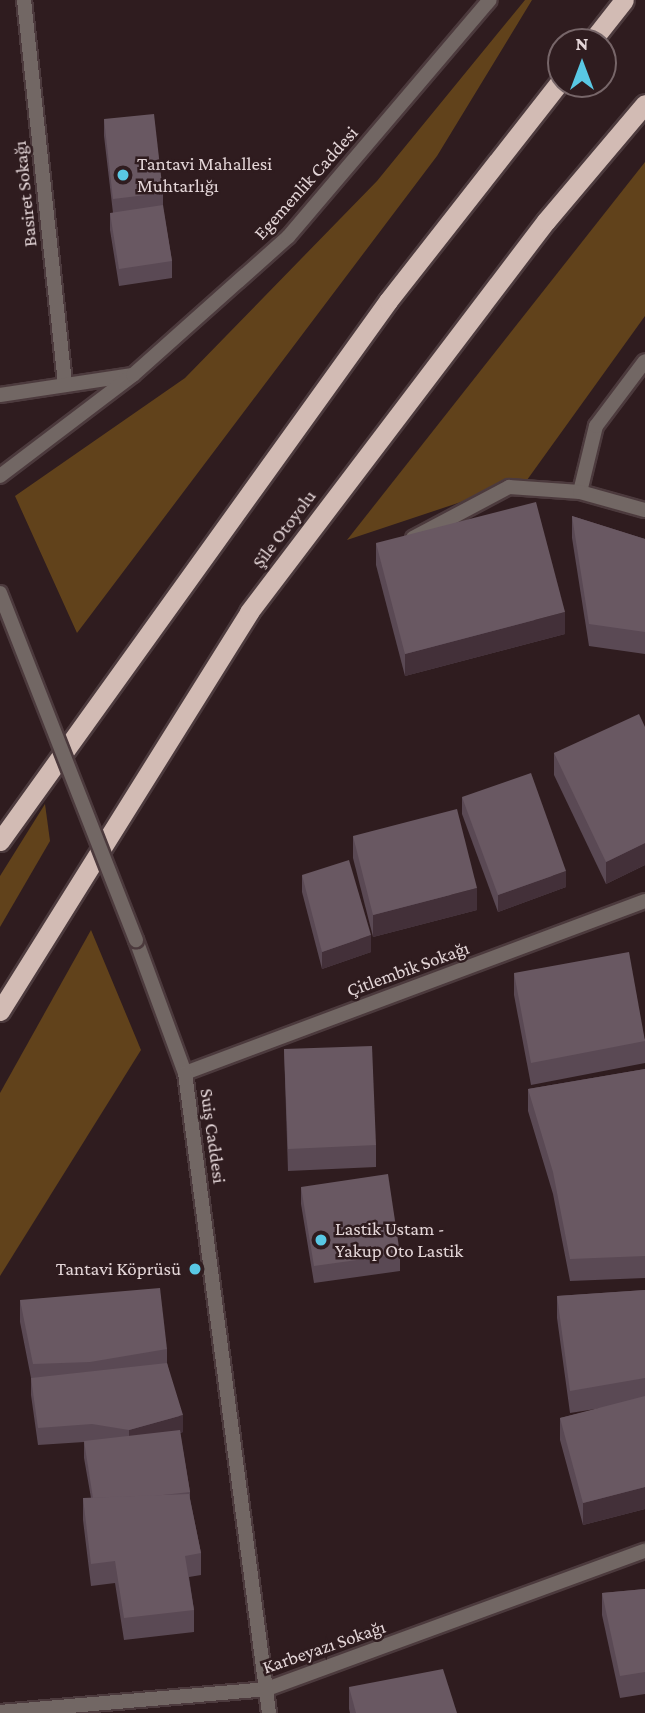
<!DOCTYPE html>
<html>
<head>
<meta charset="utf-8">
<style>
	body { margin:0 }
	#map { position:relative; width:645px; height:1713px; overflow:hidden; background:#2f1c1f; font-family:"Crimson Pro",serif }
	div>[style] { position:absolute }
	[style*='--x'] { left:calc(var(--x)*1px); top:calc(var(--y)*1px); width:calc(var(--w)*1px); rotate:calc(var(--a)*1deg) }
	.green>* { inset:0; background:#61421b }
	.roads { filter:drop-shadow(2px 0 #4c3a3d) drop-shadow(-2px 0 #4c3a3d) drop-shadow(0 2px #4c3a3d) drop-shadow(0 -2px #4c3a3d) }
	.minor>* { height:14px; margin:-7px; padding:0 7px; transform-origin:7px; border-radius:7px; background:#726764 }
	.tertiary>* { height:14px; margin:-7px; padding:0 7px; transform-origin:7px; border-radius:7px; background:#726764 }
	.trunk>* { height:19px; margin:-9.5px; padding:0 9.5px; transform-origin:9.5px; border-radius:9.5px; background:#d2bbb4 }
	.bridges { filter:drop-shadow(2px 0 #4c3a3d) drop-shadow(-2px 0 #4c3a3d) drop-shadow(0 2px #4c3a3d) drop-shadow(0 -2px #4c3a3d) }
	.tertiary-bridge>* { height:14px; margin:-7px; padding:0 7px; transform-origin:7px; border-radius:7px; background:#726764 }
	.wall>* { inset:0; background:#5a4954 }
	.shaded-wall>* { inset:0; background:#433039 }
	.building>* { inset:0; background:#695862 }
	.dots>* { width:19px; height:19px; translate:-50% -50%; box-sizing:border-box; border:4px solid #2f1c1f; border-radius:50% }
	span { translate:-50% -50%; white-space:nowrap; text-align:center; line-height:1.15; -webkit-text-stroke:5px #2f1c1f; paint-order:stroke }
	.poi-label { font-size:19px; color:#e4d6d8 }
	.left { translate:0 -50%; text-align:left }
	.right { translate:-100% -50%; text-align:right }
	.street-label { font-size:19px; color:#e4d6d8 }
	.north { position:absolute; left:547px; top:28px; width:70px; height:70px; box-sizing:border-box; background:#2f1c1f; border:2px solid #776669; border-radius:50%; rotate:0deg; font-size:19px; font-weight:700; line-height:28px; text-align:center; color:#e4d6d8 }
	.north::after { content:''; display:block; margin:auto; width:24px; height:32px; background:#59c8e4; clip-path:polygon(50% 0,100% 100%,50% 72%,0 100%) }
</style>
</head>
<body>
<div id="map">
	<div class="green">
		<div style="clip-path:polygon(525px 0,532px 0,437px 156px,77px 633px,15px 496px,185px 378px,377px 181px)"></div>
		<div style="clip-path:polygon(645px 162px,645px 316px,527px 480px,347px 540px)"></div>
		<div style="clip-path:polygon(45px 804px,50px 841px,0 927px,0 876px)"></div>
		<div style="clip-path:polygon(91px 930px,141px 1050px,0 1276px,0 1093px)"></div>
	</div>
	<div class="roads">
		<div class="minor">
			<div style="--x:24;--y:0;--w:385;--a:83.9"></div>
			<div style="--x:580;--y:492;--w:68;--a:-76.4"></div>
			<div style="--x:596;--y:426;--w:81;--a:-53"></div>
			<div style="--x:413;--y:538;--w:109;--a:-28"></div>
			<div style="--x:509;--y:487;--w:71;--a:4"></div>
			<div style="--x:580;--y:492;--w:67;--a:15.5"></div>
			<div style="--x:185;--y:1073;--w:491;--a:-20.5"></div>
			<div style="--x:0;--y:1712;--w:268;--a:-4.9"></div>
			<div style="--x:267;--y:1689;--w:402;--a:-20.1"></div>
		</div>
		<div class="tertiary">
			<div style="--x:0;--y:395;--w:134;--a:-8.6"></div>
			<div style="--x:0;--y:476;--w:167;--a:-37.2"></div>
			<div style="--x:133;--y:375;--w:208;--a:-41.7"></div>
			<div style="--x:288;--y:237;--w:311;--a:-49.6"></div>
			<div style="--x:136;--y:940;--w:142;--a:69.8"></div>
			<div style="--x:185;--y:1073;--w:645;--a:82.52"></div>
		</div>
		<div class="trunk">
			<div style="--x:591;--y:42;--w:53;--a:-51.8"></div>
			<div style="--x:0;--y:841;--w:665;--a:-54.3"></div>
			<div style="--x:388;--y:301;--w:281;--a:-51.9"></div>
			<div style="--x:0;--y:1011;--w:470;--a:-58"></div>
			<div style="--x:249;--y:612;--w:491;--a:-52.8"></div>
			<div style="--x:546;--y:221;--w:153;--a:-49.8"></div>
		</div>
	</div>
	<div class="bridges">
		<div class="tertiary-bridge">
			<div style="--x:0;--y:593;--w:373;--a:68.6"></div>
		</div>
	</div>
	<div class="wall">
		<div style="clip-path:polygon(104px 119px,163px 193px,163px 208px,172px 261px,172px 278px,119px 286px,110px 230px,110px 213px,113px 213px,104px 136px)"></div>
		<div style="clip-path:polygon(572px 516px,645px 539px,645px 654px,589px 646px,572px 538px)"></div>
		<div style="clip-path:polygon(376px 543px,565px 634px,405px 676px,376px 565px)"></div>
		<div style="clip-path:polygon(645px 727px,645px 865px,606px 884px,554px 775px,554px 753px)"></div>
		<div style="clip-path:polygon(462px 797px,566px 887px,498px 912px,462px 814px)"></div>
		<div style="clip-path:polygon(353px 836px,477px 910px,373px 937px,353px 858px)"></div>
		<div style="clip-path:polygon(302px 875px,371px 952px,322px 969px,302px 892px)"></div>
		<div style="clip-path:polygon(514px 973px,645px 1039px,645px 1063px,531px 1085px,514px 995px)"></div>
		<div style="clip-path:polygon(284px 1049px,376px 1145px,376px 1167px,288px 1171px)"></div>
		<div style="clip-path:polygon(645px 1069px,645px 1278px,570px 1281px,553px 1194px,528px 1111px,528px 1089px)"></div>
		<div style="clip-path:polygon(301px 1187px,400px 1254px,400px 1271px,314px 1283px,301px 1204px)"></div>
		<div style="clip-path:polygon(645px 1290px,645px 1509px,583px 1525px,560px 1440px,560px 1418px,602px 1408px,570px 1413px,557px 1318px,557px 1296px)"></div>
		<div style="clip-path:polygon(20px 1300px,167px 1349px,167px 1363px,183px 1432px,180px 1433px,190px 1492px,190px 1499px,201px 1553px,201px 1575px,189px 1577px,194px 1610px,194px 1632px,124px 1640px,115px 1583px,91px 1586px,83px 1520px,83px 1498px,91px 1498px,84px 1458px,84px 1442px,38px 1445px,31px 1395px,31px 1378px,20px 1322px)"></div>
		<div style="clip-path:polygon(645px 1589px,645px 1694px,620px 1698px,602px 1615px,602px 1593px)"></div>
		<div style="clip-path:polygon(349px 1687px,457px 1713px,350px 1713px,349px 1709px)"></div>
	</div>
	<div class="shaded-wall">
		<div style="clip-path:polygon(565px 612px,565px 634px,405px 676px,405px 654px)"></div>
		<div style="clip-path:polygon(645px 843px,645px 865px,606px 884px,606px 862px)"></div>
		<div style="clip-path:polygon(566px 871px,566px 887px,498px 912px,498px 895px)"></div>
		<div style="clip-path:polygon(477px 888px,477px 910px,373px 937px,373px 915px)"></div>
		<div style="clip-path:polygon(371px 935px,371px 952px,322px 969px,322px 952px)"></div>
		<div style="clip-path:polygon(183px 1415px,183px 1432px,129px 1447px,129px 1430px)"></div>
		<div style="clip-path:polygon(645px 1487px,645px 1509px,583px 1525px,583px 1503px)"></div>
	</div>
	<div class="building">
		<div style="clip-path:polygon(154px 114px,163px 193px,113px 199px,104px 119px)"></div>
		<div style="clip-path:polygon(163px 205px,172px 261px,119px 269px,110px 213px)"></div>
		<div style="clip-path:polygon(536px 502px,565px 612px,405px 654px,376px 543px)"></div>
		<div style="clip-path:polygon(572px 516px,645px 539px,645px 632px,589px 624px)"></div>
		<div style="clip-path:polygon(639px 714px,645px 727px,645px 843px,606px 862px,554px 753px)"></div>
		<div style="clip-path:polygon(531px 773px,566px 871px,498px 895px,462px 797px)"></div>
		<div style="clip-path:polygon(457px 809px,477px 888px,373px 915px,353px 836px)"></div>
		<div style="clip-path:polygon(349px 860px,371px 935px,322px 952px,302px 875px)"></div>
		<div style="clip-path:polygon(629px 952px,645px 1041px,531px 1063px,514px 973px)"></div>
		<div style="clip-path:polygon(372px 1046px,376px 1145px,288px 1149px,284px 1049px)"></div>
		<div style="clip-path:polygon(645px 1069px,645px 1256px,570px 1259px,553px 1172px,528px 1089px)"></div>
		<div style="clip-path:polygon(388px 1174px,400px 1254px,314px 1266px,301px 1187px)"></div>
		<div style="clip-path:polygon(160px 1288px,167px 1349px,90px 1362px,33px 1364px,20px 1300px)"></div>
		<div style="clip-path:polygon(645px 1290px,645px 1378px,570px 1391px,557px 1296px)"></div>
		<div style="clip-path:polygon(167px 1363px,183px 1415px,129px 1430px,92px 1424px,38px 1428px,31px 1378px)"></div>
		<div style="clip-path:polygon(645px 1396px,645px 1487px,583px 1503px,560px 1418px)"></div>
		<div style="clip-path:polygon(180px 1430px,190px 1492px,154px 1496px,93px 1498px,84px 1441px)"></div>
		<div style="clip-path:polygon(189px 1494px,201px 1553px,185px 1556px,194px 1610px,124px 1618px,115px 1561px,91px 1564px,83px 1498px)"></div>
		<div style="clip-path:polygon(645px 1589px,645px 1672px,620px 1676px,602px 1593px)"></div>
		<div style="clip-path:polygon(443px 1669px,457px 1713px,356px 1713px,349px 1687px)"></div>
	</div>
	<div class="dots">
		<div style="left:123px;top:175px;background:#59c8e4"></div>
		<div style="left:321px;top:1240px;background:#59c8e4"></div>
		<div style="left:195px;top:1269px;background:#59c8e4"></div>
	</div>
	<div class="poi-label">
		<span class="left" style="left:137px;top:175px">Tantavi Mahallesi<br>Muhtarlığı</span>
		<span class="left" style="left:335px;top:1240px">Lastik Ustam -<br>Yakup Oto Lastik</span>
		<span class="right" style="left:181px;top:1269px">Tantavi Köprüsü</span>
	</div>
	<div class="street-label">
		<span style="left:306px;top:183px;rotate:-48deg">Egemenlik Caddesi</span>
		<span style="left:25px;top:194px;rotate:-96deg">Basiret Sokağı</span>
		<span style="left:284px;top:529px;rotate:-53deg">Şile Otoyolu</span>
		<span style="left:408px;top:969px;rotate:-20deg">Çitlembik Sokağı</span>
		<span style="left:213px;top:1136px;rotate:82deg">Suiş Caddesi</span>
		<span style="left:324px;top:1647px;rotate:-19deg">Karbeyazı Sokağı</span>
	</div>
	<div class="north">N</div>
</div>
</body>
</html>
